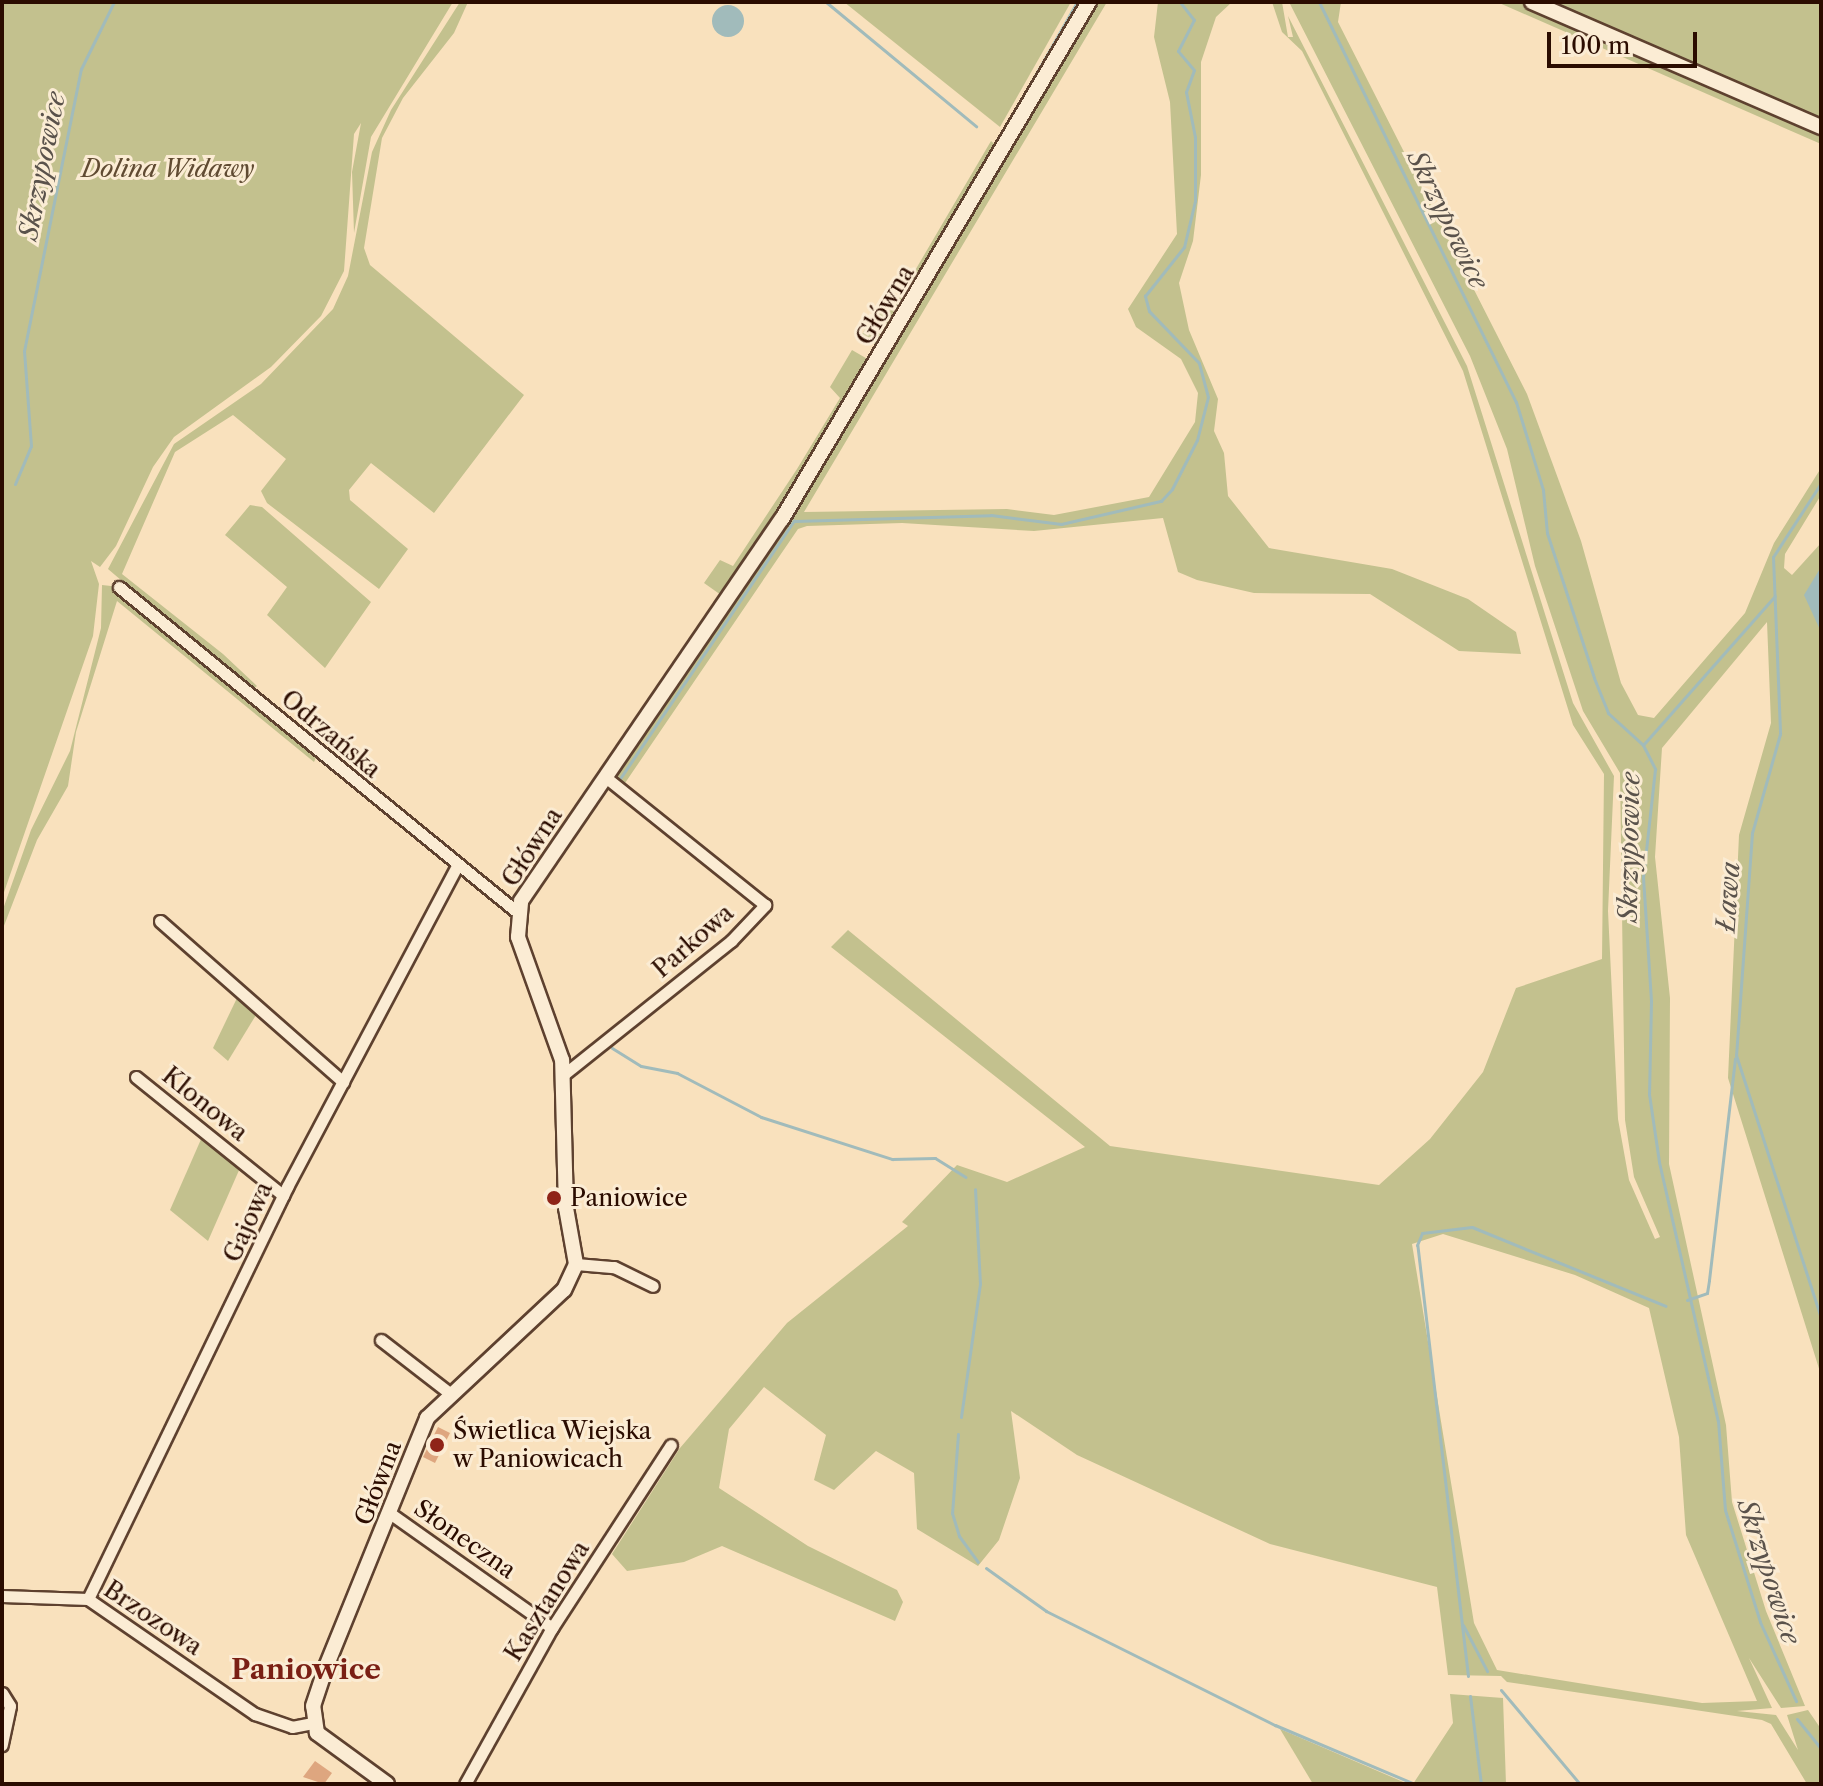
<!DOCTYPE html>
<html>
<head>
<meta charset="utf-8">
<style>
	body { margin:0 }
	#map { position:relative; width:1823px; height:1786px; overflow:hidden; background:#f9e1bd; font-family:"Libre Caslon Text",serif }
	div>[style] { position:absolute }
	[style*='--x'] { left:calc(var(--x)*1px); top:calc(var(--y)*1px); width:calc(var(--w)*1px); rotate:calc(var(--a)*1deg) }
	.green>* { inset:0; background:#c3c18e }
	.water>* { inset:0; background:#a1bbbb }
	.round { border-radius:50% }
	.stream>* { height:3px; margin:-1.5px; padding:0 1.5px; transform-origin:1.5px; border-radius:1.5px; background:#a1bbbb }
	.building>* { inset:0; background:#dea67f }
	.roads { filter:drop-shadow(2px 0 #5e412f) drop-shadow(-2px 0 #5e412f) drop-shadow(0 2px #5e412f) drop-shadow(0 -2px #5e412f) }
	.street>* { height:11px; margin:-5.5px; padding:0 5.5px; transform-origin:5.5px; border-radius:5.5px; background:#fbecd4 }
	.secondary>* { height:14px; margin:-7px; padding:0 7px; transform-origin:7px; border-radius:7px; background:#fbecd4 }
	.dots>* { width:22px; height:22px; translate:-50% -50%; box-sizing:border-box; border:4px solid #fbecd4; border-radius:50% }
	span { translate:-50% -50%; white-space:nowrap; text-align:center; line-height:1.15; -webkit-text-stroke:6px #fbecd4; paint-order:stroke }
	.park-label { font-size:24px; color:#604b32; font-style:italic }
	.street-label { font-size:24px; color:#2b0c00 }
	.poi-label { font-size:24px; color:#2b0c00 }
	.left { translate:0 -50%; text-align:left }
	.water-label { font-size:26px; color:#5a524b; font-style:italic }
	.quarter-label { font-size:28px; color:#7a1f14; font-weight:700 }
	.frame { position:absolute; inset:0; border:4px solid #2b0c00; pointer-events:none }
	.scale { position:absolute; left:1547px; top:32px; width:150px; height:36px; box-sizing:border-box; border:4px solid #2b0c00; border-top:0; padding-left:10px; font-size:24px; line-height:28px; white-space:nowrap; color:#2b0c00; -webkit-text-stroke:6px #fbecd4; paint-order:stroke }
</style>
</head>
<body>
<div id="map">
	<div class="green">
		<div style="clip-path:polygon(2px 2px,453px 2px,371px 137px,354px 233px,352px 172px,361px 123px,354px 134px,344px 271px,321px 316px,271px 367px,174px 437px,153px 467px,116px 546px,100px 567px,91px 561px,99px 584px,93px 636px,2px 898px)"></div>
		<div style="clip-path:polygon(460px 2px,468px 2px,454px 33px,403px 98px,382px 138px,364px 248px,370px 265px,524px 395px,434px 513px,371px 463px,349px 490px,350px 500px,408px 549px,379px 589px,267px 503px,261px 491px,286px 459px,233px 415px,175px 452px,122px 574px,223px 654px,257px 686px,251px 691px,108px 569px,174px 444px,261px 384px,333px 309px,348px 276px,372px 152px,391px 110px)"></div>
		<div style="clip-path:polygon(844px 2px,1071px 2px,1000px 127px)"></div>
		<div style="clip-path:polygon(1093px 2px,1107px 2px,804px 512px,1007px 509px,1054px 515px,1149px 497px,1195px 422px,1198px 393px,1181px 359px,1136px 327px,1128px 309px,1177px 234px,1170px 102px,1154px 37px,1158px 2px,1232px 2px,1216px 17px,1201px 62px,1201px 175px,1193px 241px,1179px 283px,1189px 330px,1218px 399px,1214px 431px,1224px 453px,1228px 496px,1269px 548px,1392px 569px,1468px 599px,1516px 632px,1521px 654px,1459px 651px,1370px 594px,1254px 593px,1197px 580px,1178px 572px,1163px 518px,1034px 531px,902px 523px,807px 526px,798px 529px,623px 786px,614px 781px,614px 773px,797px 503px)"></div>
		<div style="clip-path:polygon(evenodd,1272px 2px,1282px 2px,1288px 37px,1293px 37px,1288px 16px,1467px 366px,1573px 703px,1614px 776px,1608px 911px,1618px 1119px,1629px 1180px,1655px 1239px,1660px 1237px,1634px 1177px,1625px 1120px,1620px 773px,1583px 711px,1535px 566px,1507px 449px,1470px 356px,1289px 2px,1341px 2px,1338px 22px,1527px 394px,1581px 541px,1621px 683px,1638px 715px,1654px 718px,1745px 613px,1774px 543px,1821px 468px,1821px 495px,1785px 554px,1784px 568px,1792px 575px,1821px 543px,1821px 1375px,1728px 1078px,1739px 835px,1771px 723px,1767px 622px,1662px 748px,1655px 857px,1670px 998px,1669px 1164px,1726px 1425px,1732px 1502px,1766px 1611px,1805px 1706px,1781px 1708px,1749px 1658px,1772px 1708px,1737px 1711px,1776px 1715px,1798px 1750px,1787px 1715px,1808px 1710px,1821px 1729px,1821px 1784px,1807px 1784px,1771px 1724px,1762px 1720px,1507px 1682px,1501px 1676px,1448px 1675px,1437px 1587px,1270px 1544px,1077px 1455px,1011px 1411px,1020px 1478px,999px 1540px,978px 1566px,917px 1529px,914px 1473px,876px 1451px,834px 1490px,814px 1480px,826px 1435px,764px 1387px,729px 1429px,719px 1488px,808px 1546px,897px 1590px,903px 1602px,895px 1621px,722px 1546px,684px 1562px,627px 1571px,612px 1554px,680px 1448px,787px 1323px,908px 1226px,902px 1222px,957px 1165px,1007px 1182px,1085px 1147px,831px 947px,848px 930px,1110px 1146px,1379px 1185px,1430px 1139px,1483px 1072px,1516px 988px,1602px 959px,1604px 774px,1573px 725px,1463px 371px,1302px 51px,1282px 32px,1272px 2px,1443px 1234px,1575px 1275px,1649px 1308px,1679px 1437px,1686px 1535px,1757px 1701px,1702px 1703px,1497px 1670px,1474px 1623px,1412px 1244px,1443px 1234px)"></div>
		<div style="clip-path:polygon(1497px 2px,1520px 2px,1821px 133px,1821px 144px)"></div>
		<div style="clip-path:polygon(1544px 2px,1821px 2px,1821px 122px)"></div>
		<div style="clip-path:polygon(991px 141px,999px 148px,874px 352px,874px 341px,862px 334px,881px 303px,893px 308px)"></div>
		<div style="clip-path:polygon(852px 350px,871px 361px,807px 473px,721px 595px,704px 583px,720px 560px,733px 566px,797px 469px,840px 398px,830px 387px)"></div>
		<div style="clip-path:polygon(250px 505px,262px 507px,371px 602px,325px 668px,267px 615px,287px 587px,225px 535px)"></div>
		<div style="clip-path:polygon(102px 585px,111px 586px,317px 755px,314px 762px,117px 601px,76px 732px,68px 786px,37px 840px,2px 931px,2px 912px,31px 830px,70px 751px,101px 628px)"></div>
		<div style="clip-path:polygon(237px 998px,256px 1015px,228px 1061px,213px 1048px)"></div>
		<div style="clip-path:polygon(202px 1137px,240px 1168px,208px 1241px,170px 1210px)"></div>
		<div style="clip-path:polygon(1450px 1694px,1503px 1698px,1506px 1784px,1413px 1784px,1453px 1723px)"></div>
		<div style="clip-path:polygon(1280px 1729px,1408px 1784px,1313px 1784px)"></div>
	</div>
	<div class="water">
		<div class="round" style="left:712px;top:5px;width:32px;height:32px"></div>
		<div style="clip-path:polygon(1821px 567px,1821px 632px,1804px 595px)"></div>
	</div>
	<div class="stream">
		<div style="--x:826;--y:2;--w:195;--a:39.6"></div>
		<div style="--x:1319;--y:2;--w:446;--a:63.8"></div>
		<div style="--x:1516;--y:402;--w:92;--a:72.9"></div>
		<div style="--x:1543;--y:490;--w:43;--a:84.7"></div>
		<div style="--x:1547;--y:533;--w:152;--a:72"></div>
		<div style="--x:1594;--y:678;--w:38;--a:68"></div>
		<div style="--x:1608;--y:713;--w:47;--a:42.4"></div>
		<div style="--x:1643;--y:745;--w:27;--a:63"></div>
		<div style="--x:1655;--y:769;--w:109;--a:96.3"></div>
		<div style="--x:1643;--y:877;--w:124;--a:86.3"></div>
		<div style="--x:1651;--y:1001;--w:93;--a:91.2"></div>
		<div style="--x:1649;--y:1094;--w:69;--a:81.6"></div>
		<div style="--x:1659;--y:1162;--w:266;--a:77.2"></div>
		<div style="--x:1718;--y:1421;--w:89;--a:85.5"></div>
		<div style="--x:1725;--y:1510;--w:117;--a:72.6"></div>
		<div style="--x:1760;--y:1622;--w:87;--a:65.5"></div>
		<div style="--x:1004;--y:130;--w:147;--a:-60.3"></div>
		<div style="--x:936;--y:245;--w:115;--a:-59.6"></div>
		<div style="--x:1821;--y:483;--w:88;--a:123"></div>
		<div style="--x:1773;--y:557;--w:177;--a:87.7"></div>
		<div style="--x:1780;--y:734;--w:103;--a:105.8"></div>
		<div style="--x:1752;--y:833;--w:223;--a:94.1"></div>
		<div style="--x:1736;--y:1055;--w:276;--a:72.1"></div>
		<div style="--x:15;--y:484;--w:41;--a:-67.2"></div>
		<div style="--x:31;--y:446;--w:95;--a:-94.2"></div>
		<div style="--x:24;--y:351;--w:288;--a:-78.6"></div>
		<div style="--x:81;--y:69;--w:75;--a:-63.8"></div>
		<div style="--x:1643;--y:745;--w:199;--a:-48.5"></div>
		<div style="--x:619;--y:780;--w:313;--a:-56"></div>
		<div style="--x:794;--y:521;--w:197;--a:-1.7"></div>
		<div style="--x:991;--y:515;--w:71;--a:7.3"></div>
		<div style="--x:1061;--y:524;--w:103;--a:-13"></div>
		<div style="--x:1161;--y:501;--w:16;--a:-47"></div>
		<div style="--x:1172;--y:489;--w:55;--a:-63"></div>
		<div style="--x:1197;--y:440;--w:44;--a:-75.7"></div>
		<div style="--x:1208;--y:397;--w:35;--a:-105"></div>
		<div style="--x:1199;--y:363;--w:72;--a:-133.9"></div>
		<div style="--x:1149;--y:311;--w:16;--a:-105"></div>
		<div style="--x:1145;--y:296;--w:63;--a:-51.5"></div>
		<div style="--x:1184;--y:247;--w:47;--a:-76.6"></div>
		<div style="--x:1195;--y:201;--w:64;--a:-90"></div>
		<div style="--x:1195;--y:137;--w:46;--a:-101.3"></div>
		<div style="--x:1186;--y:92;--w:23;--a:-70"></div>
		<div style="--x:1194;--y:70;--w:25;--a:-130"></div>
		<div style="--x:1178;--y:51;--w:35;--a:-63"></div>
		<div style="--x:1194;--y:20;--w:23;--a:-128"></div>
		<div style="--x:612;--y:1048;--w:34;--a:32"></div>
		<div style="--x:641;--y:1066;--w:37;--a:11"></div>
		<div style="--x:677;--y:1073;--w:95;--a:27.6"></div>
		<div style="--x:761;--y:1117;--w:138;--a:17.8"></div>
		<div style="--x:892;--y:1159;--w:43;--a:-1.3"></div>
		<div style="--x:935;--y:1158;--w:36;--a:32"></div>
		<div style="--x:1687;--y:1300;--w:21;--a:-19"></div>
		<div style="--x:1707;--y:1293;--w:13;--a:-81"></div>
		<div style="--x:1709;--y:1280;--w:223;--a:-83.3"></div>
		<div style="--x:961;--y:1417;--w:134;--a:-81.9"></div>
		<div style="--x:980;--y:1284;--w:95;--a:-93"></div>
		<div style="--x:958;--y:1434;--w:79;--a:94.3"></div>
		<div style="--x:952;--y:1513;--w:24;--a:73"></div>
		<div style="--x:959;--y:1536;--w:32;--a:54"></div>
		<div style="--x:986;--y:1568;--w:74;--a:35.6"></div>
		<div style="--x:1046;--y:1611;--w:256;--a:26.5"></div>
		<div style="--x:1275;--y:1725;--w:152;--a:22.9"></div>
		<div style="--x:1463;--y:1625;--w:52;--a:62.4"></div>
		<div style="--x:1468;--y:1676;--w:434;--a:-96.7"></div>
		<div style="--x:1417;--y:1245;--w:13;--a:-67"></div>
		<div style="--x:1422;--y:1233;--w:50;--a:-6.8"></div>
		<div style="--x:1472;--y:1227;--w:209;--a:22.2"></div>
		<div style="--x:1501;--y:1690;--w:123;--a:50"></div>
		<div style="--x:1470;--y:1696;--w:89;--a:82.9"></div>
		<div style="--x:1797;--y:1719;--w:38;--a:51"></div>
	</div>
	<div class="building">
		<div style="clip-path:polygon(438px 1427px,450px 1433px,435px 1463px,423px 1457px)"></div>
		<div style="clip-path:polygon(315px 1761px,332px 1773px,324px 1784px,303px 1777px)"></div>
	</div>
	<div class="roads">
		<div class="street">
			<div style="--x:119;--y:587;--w:514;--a:39.23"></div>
			<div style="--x:160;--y:921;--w:244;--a:41.3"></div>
			<div style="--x:563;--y:1075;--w:215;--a:-38.6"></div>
			<div style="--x:731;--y:941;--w:50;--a:-46.6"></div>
			<div style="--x:765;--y:905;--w:205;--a:-141.3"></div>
			<div style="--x:136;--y:1077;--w:189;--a:38.8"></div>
			<div style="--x:576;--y:1264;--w:38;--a:5"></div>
			<div style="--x:614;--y:1267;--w:43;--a:26"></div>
			<div style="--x:381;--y:1340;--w:85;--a:37.8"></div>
			<div style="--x:391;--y:1514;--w:197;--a:35.3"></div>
			<div style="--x:2;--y:1596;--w:86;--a:2"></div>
			<div style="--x:88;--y:1599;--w:203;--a:34.6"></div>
			<div style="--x:255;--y:1714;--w:39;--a:19"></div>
			<div style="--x:292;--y:1727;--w:21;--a:-11"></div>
			<div style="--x:88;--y:1599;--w:458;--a:-64.2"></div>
			<div style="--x:287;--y:1187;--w:361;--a:-62.1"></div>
			<div style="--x:2;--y:1693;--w:15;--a:58"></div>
			<div style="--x:10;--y:1706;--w:40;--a:102"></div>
			<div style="--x:465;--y:1784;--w:179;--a:-60.9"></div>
			<div style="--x:552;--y:1628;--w:218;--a:-57"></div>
		</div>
		<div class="secondary">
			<div style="--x:1532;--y:2;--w:315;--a:23.4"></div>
			<div style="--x:387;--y:1784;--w:87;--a:-143.9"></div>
			<div style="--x:317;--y:1733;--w:27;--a:-98"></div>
			<div style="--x:313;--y:1706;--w:41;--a:-71.6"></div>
			<div style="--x:326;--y:1667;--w:269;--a:-67.9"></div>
			<div style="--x:427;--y:1418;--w:187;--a:-43.1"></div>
			<div style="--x:564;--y:1290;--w:29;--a:-65"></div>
			<div style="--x:576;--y:1264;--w:57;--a:-100.1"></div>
			<div style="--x:566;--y:1208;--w:148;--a:-91.5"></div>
			<div style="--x:562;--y:1060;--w:131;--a:-109.7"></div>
			<div style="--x:518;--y:937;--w:36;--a:-85"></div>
			<div style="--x:521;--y:901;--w:463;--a:-55.7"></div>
			<div style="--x:782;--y:519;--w:601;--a:-59.3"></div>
		</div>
	</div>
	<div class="dots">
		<div style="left:554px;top:1198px;background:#8f2418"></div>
		<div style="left:437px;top:1445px;background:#8f2418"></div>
	</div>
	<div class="park-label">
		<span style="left:168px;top:169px">Dolina Widawy</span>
	</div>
	<div class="street-label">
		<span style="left:885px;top:305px;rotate:-59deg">Główna</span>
		<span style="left:331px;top:734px;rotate:40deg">Odrzańska</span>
		<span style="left:532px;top:847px;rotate:-57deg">Główna</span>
		<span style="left:693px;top:941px;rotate:-41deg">Parkowa</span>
		<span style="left:205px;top:1104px;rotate:39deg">Klonowa</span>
		<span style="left:248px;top:1222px;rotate:-66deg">Gajowa</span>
		<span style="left:378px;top:1483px;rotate:-69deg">Główna</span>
		<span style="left:465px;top:1539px;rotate:35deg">Słoneczna</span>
		<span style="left:547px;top:1601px;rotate:-58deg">Kasztanowa</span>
		<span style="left:153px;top:1618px;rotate:34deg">Brzozowa</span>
	</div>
	<div class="poi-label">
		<span class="left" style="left:570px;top:1198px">Paniowice</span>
		<span class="left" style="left:453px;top:1445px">Świetlica Wiejska<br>w Paniowicach</span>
	</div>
	<div class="water-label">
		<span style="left:43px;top:166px;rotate:-79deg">Skrzypowice</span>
		<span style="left:1447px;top:220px;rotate:64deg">Skrzypowice</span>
		<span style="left:1630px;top:847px;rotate:-89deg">Skrzypowice</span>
		<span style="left:1729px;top:897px;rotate:-86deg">Ława</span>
		<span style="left:1768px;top:1572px;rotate:72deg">Skrzypowice</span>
	</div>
	<div class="quarter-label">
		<span style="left:306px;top:1669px">Paniowice</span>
	</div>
	<div class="frame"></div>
	<div class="scale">100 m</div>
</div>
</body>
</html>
